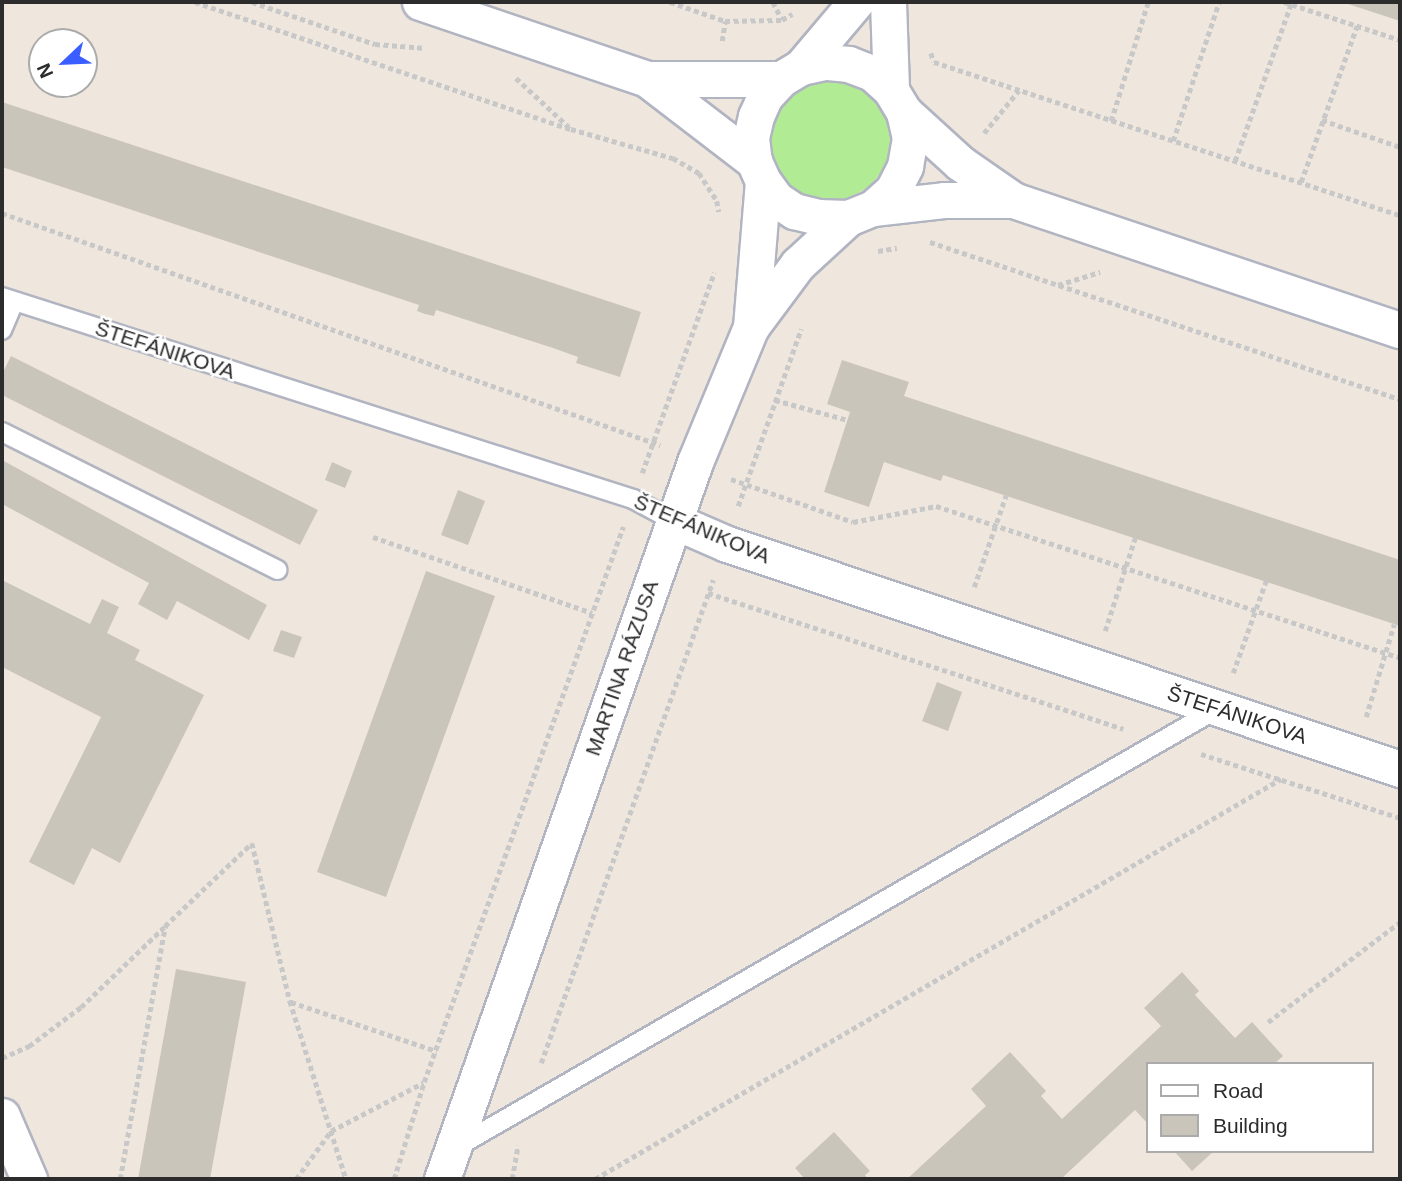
<!DOCTYPE html>
<html>
<head>
<meta charset="utf-8">
<style>
	body { margin:0 }
	#map { position:relative; width:1402px; height:1181px; overflow:hidden; background:#efe7dd; font-family:Arial,sans-serif }
	div>[style] { position:absolute }
	[style*='--x'] { left:calc(var(--x)*1px); top:calc(var(--y)*1px); width:calc(var(--w)*1px); rotate:calc(var(--a)*1deg) }
	.green>* { inset:0; background:#b1eb94 }
	.round { border-radius:50% }
	.building>* { inset:0; background:#cac5bb }
	.path>* { height:4.5px; margin-top:-2.25px; transform-origin:0; background:repeating-linear-gradient(90deg,#c8c8c8 0 5px,transparent 0 8.5px) }
	.roads { filter:drop-shadow(2px 0 #b1b4c1) drop-shadow(-2px 0 #b1b4c1) drop-shadow(0 2px #b1b4c1) drop-shadow(0 -2px #b1b4c1) }
	.lane>* { height:18px; margin:-9px; padding:0 9px; transform-origin:9px; border-radius:9px; background:#fff }
	.street>* { height:35px; margin:-17.5px; padding:0 17.5px; transform-origin:17.5px; border-radius:17.5px; background:#fff }
	span { translate:-50% -50%; white-space:nowrap; text-align:center; line-height:1.15; -webkit-text-stroke:5px #fff; paint-order:stroke }
	.street-label { font-size:21px; color:#2c2c2c }
	.frame { position:absolute; inset:0; border:4px solid #2c2c2c; pointer-events:none }
	.legend { position:absolute; left:1146px; top:1062px; width:228px; height:91px; box-sizing:border-box; background:#fff; border:2px solid #ababab; margin:0; padding:9px 12px; list-style:none; font-size:21px; color:#2c2c2c }
	.legend li { display:flex; align-items:center; gap:14px; height:35px }
	.legend b { width:35px; border:2px solid #ababab }
	.north { position:absolute; left:28px; top:28px; width:70px; height:70px; box-sizing:border-box; background:#fff; border:2px solid #ababab; border-radius:50%; rotate:247deg; font-size:19px; font-weight:700; line-height:28px; text-align:center; color:#2c2c2c }
	.north::after { content:''; display:block; margin:auto; width:24px; height:32px; background:#3a5eff; clip-path:polygon(50% 0,100% 100%,50% 72%,0 100%) }
</style>
</head>
<body>
<div id="map">
	<div class="green">
		<div class="round" style="left:770px;top:80px;width:120px;height:120px"></div>
	</div>
	<div class="building">
		<div style="clip-path:polygon(1342px 2px,1400px 2px,1400px 21px)"></div>
		<div style="clip-path:polygon(2px 102px,641px 312px,620px 377px,576px 363px,578px 357px,553px 348px,436px 310px,434px 316px,425px 314px,417px 311px,419px 305px,2px 167px)"></div>
		<div style="clip-path:polygon(11px 356px,318px 510px,300px 545px,2px 395px,2px 374px)"></div>
		<div style="clip-path:polygon(842px 360px,909px 382px,904px 396px,1400px 560px,1400px 626px,943px 475px,941px 481px,884px 462px,869px 507px,824px 492px,850px 412px,827px 404px)"></div>
		<div style="clip-path:polygon(2px 460px,267px 605px,249px 640px,177px 601px,167px 620px,138px 604px,149px 583px,2px 504px)"></div>
		<div style="clip-path:polygon(332px 462px,352px 471px,345px 488px,325px 480px)"></div>
		<div style="clip-path:polygon(458px 490px,485px 501px,468px 545px,441px 535px)"></div>
		<div style="clip-path:polygon(426px 571px,495px 596px,386px 897px,317px 872px)"></div>
		<div style="clip-path:polygon(2px 580px,90px 624px,102px 599px,119px 607px,107px 633px,140px 650px,135px 660px,204px 695px,120px 863px,92px 848px,74px 885px,29px 862px,101px 717px,2px 667px)"></div>
		<div style="clip-path:polygon(281px 630px,302px 637px,294px 658px,273px 651px)"></div>
		<div style="clip-path:polygon(937px 682px,962px 692px,948px 731px,922px 721px)"></div>
		<div style="clip-path:polygon(176px 969px,246px 982px,210px 1179px,138px 1179px)"></div>
		<div style="clip-path:polygon(1182px 972px,1199px 991px,1195px 995px,1235px 1038px,1252px 1022px,1283px 1056px,1274px 1064px,1148px 1064px,1148px 1124px,1135px 1110px,1061px 1179px,907px 1179px,986px 1106px,971px 1089px,1010px 1052px,1046px 1091px,1041px 1096px,1062px 1119px,1161px 1026px,1144px 1008px)"></div>
		<div style="clip-path:polygon(834px 1132px,870px 1171px,865px 1175px,868px 1179px,805px 1179px,795px 1168px)"></div>
		<div style="clip-path:polygon(1174px 1151px,1214px 1151px,1192px 1171px)"></div>
	</div>
	<div class="path">
		<div style="--x:195;--y:2;--w:397;--a:18.7"></div>
		<div style="--x:571;--y:129;--w:106;--a:15.9"></div>
		<div style="--x:673;--y:158;--w:30;--a:30"></div>
		<div style="--x:699;--y:173;--w:33;--a:57"></div>
		<div style="--x:717;--y:201;--w:11;--a:80"></div>
		<div style="--x:252;--y:2;--w:130;--a:18.9"></div>
		<div style="--x:375;--y:44;--w:51;--a:4.5"></div>
		<div style="--x:670;--y:2;--w:58;--a:19.1"></div>
		<div style="--x:725;--y:21;--w:57;--a:-1"></div>
		<div style="--x:782;--y:20;--w:12;--a:-31"></div>
		<div style="--x:773;--y:2;--w:20;--a:63"></div>
		<div style="--x:1284;--y:2;--w:122;--a:18.1"></div>
		<div style="--x:722;--y:41;--w:20;--a:-81"></div>
		<div style="--x:931;--y:53;--w:9;--a:72"></div>
		<div style="--x:934;--y:62;--w:490;--a:18.2"></div>
		<div style="--x:516;--y:78;--w:72;--a:42.8"></div>
		<div style="--x:1322;--y:120;--w:83;--a:19.1"></div>
		<div style="--x:1111;--y:121;--w:125;--a:-72.7"></div>
		<div style="--x:984;--y:133;--w:55;--a:-50.9"></div>
		<div style="--x:1173;--y:141;--w:146;--a:-71.7"></div>
		<div style="--x:1235;--y:161;--w:167;--a:-70.4"></div>
		<div style="--x:1301;--y:182;--w:166;--a:-70.3"></div>
		<div style="--x:2;--y:213;--w:698;--a:19.42"></div>
		<div style="--x:930;--y:242;--w:496;--a:18.5"></div>
		<div style="--x:878;--y:251;--w:19;--a:-9"></div>
		<div style="--x:1058;--y:285;--w:44;--a:-17.2"></div>
		<div style="--x:775;--y:400;--w:76;--a:15.3"></div>
		<div style="--x:642;--y:473;--w:213;--a:-70.2"></div>
		<div style="--x:731;--y:479;--w:129;--a:19.4"></div>
		<div style="--x:853;--y:522;--w:85;--a:-10.9"></div>
		<div style="--x:936;--y:506;--w:488;--a:18.1"></div>
		<div style="--x:738;--y:506;--w:188;--a:-70.4"></div>
		<div style="--x:373;--y:537;--w:232;--a:19.1"></div>
		<div style="--x:974;--y:587;--w:97;--a:-70.8"></div>
		<div style="--x:708;--y:593;--w:437;--a:18.1"></div>
		<div style="--x:1105;--y:631;--w:98;--a:-72.1"></div>
		<div style="--x:1233;--y:673;--w:98;--a:-70.3"></div>
		<div style="--x:1366;--y:717;--w:97;--a:-73.2"></div>
		<div style="--x:1201;--y:754;--w:209;--a:17.8"></div>
		<div style="--x:291;--y:1002;--w:154;--a:18.6"></div>
		<div style="--x:1268;--y:1022;--w:166;--a:-37.1"></div>
		<div style="--x:2;--y:1058;--w:30;--a:-24"></div>
		<div style="--x:29;--y:1046;--w:65;--a:-36.9"></div>
		<div style="--x:81;--y:1007;--w:115;--a:-43.9"></div>
		<div style="--x:541;--y:1063;--w:513;--a:-70.4"></div>
		<div style="--x:120;--y:1179;--w:257;--a:-79.9"></div>
		<div style="--x:165;--y:926;--w:120;--a:-43.7"></div>
		<div style="--x:252;--y:843;--w:163;--a:76.5"></div>
		<div style="--x:290;--y:1001;--w:187;--a:72.5"></div>
		<div style="--x:296;--y:1179;--w:59;--a:-53.9"></div>
		<div style="--x:331;--y:1131;--w:104;--a:-27.6"></div>
		<div style="--x:394;--y:1179;--w:102;--a:-72.8"></div>
		<div style="--x:424;--y:1082;--w:590;--a:-70.27"></div>
		<div style="--x:512;--y:1179;--w:34;--a:-80"></div>
		<div style="--x:595;--y:1179;--w:794;--a:-30.25"></div>
	</div>
	<div class="roads">
		<div class="lane">
			<div style="--x:2;--y:297;--w:663;--a:17.75"></div>
			<div style="--x:633;--y:499;--w:47;--a:28.2"></div>
			<div style="--x:2;--y:330;--w:30;--a:-67"></div>
			<div style="--x:2;--y:432;--w:308;--a:26.6"></div>
			<div style="--x:455;--y:1148;--w:879;--a:-29.95"></div>
		</div>
		<div class="street">
			<div style="--x:420;--y:2;--w:240;--a:18.7"></div>
			<div style="--x:647;--y:79;--w:135;--a:37.5"></div>
			<div style="--x:888;--y:2;--w:88;--a:88"></div>
			<div style="--x:801;--y:67;--w:85;--a:-49.8"></div>
			<div style="--x:647;--y:79;--w:134;--a:0"></div>
			<div style="--x:904;--y:112;--w:76;--a:42.3"></div>
			<div style="--x:960;--y:163;--w:65;--a:34.9"></div>
			<div style="--x:1013;--y:200;--w:408;--a:18.6"></div>
			<div style="--x:873;--y:208;--w:27;--a:-42"></div>
			<div style="--x:893;--y:190;--w:27;--a:-63"></div>
			<div style="--x:905;--y:166;--w:28;--a:-80"></div>
			<div style="--x:910;--y:138;--w:27;--a:-103"></div>
			<div style="--x:904;--y:112;--w:26;--a:-121"></div>
			<div style="--x:891;--y:90;--w:25;--a:-138"></div>
			<div style="--x:872;--y:73;--w:25;--a:-159"></div>
			<div style="--x:849;--y:64;--w:24;--a:-175"></div>
			<div style="--x:825;--y:62;--w:25;--a:168"></div>
			<div style="--x:801;--y:67;--w:23;--a:149"></div>
			<div style="--x:781;--y:79;--w:23;--a:133"></div>
			<div style="--x:765;--y:96;--w:22;--a:114"></div>
			<div style="--x:756;--y:116;--w:23;--a:103"></div>
			<div style="--x:751;--y:138;--w:23;--a:83"></div>
			<div style="--x:754;--y:161;--w:22;--a:66"></div>
			<div style="--x:763;--y:181;--w:22;--a:54"></div>
			<div style="--x:776;--y:199;--w:22;--a:34"></div>
			<div style="--x:794;--y:211;--w:25;--a:14"></div>
			<div style="--x:818;--y:217;--w:30;--a:2"></div>
			<div style="--x:848;--y:218;--w:27;--a:-22"></div>
			<div style="--x:873;--y:208;--w:71;--a:-6.4"></div>
			<div style="--x:944;--y:200;--w:69;--a:0"></div>
			<div style="--x:751;--y:327;--w:146;--a:-85.3"></div>
			<div style="--x:674;--y:521;--w:58;--a:23.5"></div>
			<div style="--x:727;--y:544;--w:710;--a:18.49"></div>
			<div style="--x:2;--y:1116;--w:69;--a:66.8"></div>
			<div style="--x:442;--y:1179;--w:760;--a:-70.56"></div>
			<div style="--x:695;--y:462;--w:146;--a:-67.5"></div>
			<div style="--x:751;--y:327;--w:79;--a:-53.3"></div>
			<div style="--x:798;--y:264;--w:68;--a:-42.6"></div>
		</div>
	</div>
	<div class="street-label">
		<span style="left:165px;top:350px;rotate:18deg">ŠTEFÁNIKOVA</span>
		<span style="left:702px;top:529px;rotate:23deg">ŠTEFÁNIKOVA</span>
		<span style="left:622px;top:668px;rotate:-71deg">MARTINA RÁZUSA</span>
		<span style="left:1237px;top:715px;rotate:18deg">ŠTEFÁNIKOVA</span>
	</div>
	<div class="frame"></div>
	<ul class="legend">
	<li><b style="height:9px;background:#fff"></b>Road</li>
	<li><b style="height:19px;background:#cac5bb"></b>Building</li>
	</ul>
	<div class="north">N</div>
</div>
</body>
</html>
